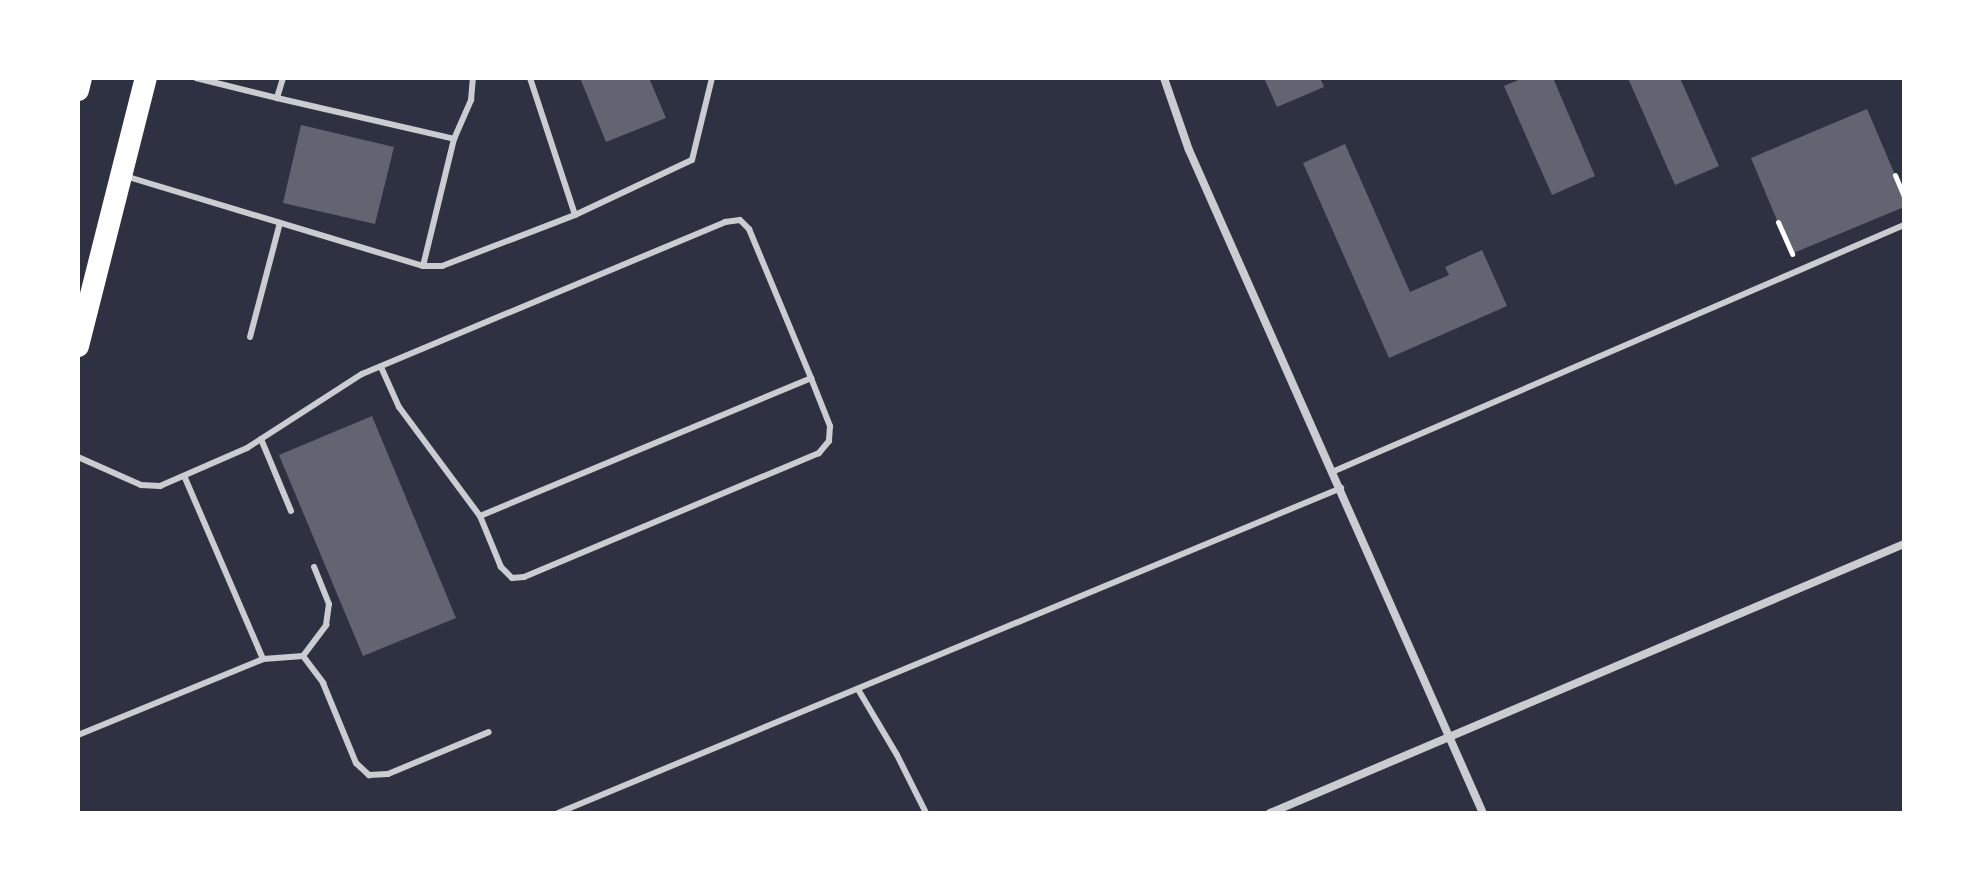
<!DOCTYPE html>
<html>
<head>
<meta charset="utf-8">
<style>
	body { margin:0 }
	#map { position:relative; width:1982px; height:891px; overflow:hidden; background:#2d3142; font-family:Manrope,sans-serif }
	div>[style] { position:absolute }
	[style*='--x'] { left:calc(var(--x)*1px); top:calc(var(--y)*1px); width:calc(var(--w)*1px); rotate:calc(var(--a)*1deg) }
	.building>* { inset:0; background:#626471 }
	.path>* { height:5px; margin:-2.5px; padding:0 2.5px; transform-origin:2.5px; border-radius:2.5px; background:#fff }
	.service>* { height:6px; margin:-3px; padding:0 3px; transform-origin:3px; border-radius:3px; background:#caccd0 }
	.minor>* { height:8px; margin:-4px; padding:0 4px; transform-origin:4px; border-radius:4px; background:#caccd0 }
	.trunk>* { height:22px; margin:-11px; padding:0 11px; transform-origin:11px; border-radius:11px; background:#fff }
	span { translate:-50% -50%; white-space:nowrap; text-align:center; line-height:1.15; -webkit-text-stroke:7px #fff; paint-order:stroke }
	.frame { position:absolute; inset:0; border:80px solid #fff; pointer-events:none }
</style>
</head>
<body>
<div id="map">
	<div class="building">
		<div style="clip-path:polygon(580px 78px,649px 78px,666px 118px,606px 142px)"></div>
		<div style="clip-path:polygon(1264px 78px,1320px 78px,1324px 87px,1277px 107px)"></div>
		<div style="clip-path:polygon(1523px 78px,1553px 78px,1595px 176px,1552px 195px,1504px 86px)"></div>
		<div style="clip-path:polygon(1628px 78px,1680px 78px,1719px 166px,1675px 185px)"></div>
		<div style="clip-path:polygon(1867px 109px,1904px 196px,1904px 207px,1791px 254px,1751px 158px)"></div>
		<div style="clip-path:polygon(301px 125px,394px 147px,375px 224px,283px 203px)"></div>
		<div style="clip-path:polygon(1345px 144px,1410px 292px,1449px 275px,1445px 267px,1482px 250px,1507px 306px,1389px 358px,1303px 163px)"></div>
		<div style="clip-path:polygon(372px 416px,456px 618px,363px 656px,279px 455px)"></div>
	</div>
	<div class="path">
		<div style="--x:1895;--y:175;--w:23;--a:67"></div>
		<div style="--x:1778;--y:222;--w:35;--a:66"></div>
	</div>
	<div class="service">
		<div style="--x:196;--y:78;--w:83;--a:13.9"></div>
		<div style="--x:283;--y:78;--w:21;--a:107"></div>
		<div style="--x:277;--y:98;--w:182;--a:13"></div>
		<div style="--x:530;--y:78;--w:144;--a:71.8"></div>
		<div style="--x:575;--y:215;--w:129;--a:-25.2"></div>
		<div style="--x:692;--y:160;--w:84;--a:-76.3"></div>
		<div style="--x:125;--y:176;--w:311;--a:16.8"></div>
		<div style="--x:423;--y:266;--w:19;--a:0"></div>
		<div style="--x:442;--y:266;--w:142;--a:-21"></div>
		<div style="--x:423;--y:266;--w:131;--a:-76.3"></div>
		<div style="--x:454;--y:139;--w:43;--a:-66.4"></div>
		<div style="--x:471;--y:100;--w:22;--a:-85"></div>
		<div style="--x:250;--y:337;--w:118;--a:-75.3"></div>
		<div style="--x:381;--y:367;--w:44;--a:65.8"></div>
		<div style="--x:399;--y:407;--w:136;--a:53.4"></div>
		<div style="--x:261;--y:439;--w:78;--a:67.4"></div>
		<div style="--x:78;--y:457;--w:69;--a:24"></div>
		<div style="--x:141;--y:485;--w:19;--a:3"></div>
		<div style="--x:160;--y:486;--w:95;--a:-23.6"></div>
		<div style="--x:247;--y:448;--w:137;--a:-32.8"></div>
		<div style="--x:362;--y:374;--w:394;--a:-22.7"></div>
		<div style="--x:725;--y:222;--w:15;--a:-8"></div>
		<div style="--x:740;--y:220;--w:13;--a:45"></div>
		<div style="--x:749;--y:229;--w:161;--a:67.4"></div>
		<div style="--x:811;--y:378;--w:52;--a:68.4"></div>
		<div style="--x:830;--y:426;--w:15;--a:94"></div>
		<div style="--x:829;--y:441;--w:16;--a:130"></div>
		<div style="--x:819;--y:453;--w:320;--a:157.2"></div>
		<div style="--x:524;--y:577;--w:12;--a:175"></div>
		<div style="--x:512;--y:578;--w:16;--a:-135"></div>
		<div style="--x:501;--y:567;--w:55;--a:-112.4"></div>
		<div style="--x:480;--y:516;--w:359;--a:-22.6"></div>
		<div style="--x:1332;--y:472;--w:623;--a:-23.36"></div>
		<div style="--x:303;--y:656;--w:39;--a:-53"></div>
		<div style="--x:326;--y:625;--w:21;--a:-82"></div>
		<div style="--x:329;--y:604;--w:40;--a:-112"></div>
		<div style="--x:263;--y:659;--w:40;--a:-4.3"></div>
		<div style="--x:303;--y:656;--w:34;--a:53"></div>
		<div style="--x:323;--y:683;--w:87;--a:67.6"></div>
		<div style="--x:356;--y:763;--w:18;--a:43"></div>
		<div style="--x:369;--y:775;--w:19;--a:-3"></div>
		<div style="--x:388;--y:774;--w:109;--a:-22.6"></div>
		<div style="--x:859;--y:691;--w:74;--a:59.3"></div>
		<div style="--x:897;--y:755;--w:65;--a:63.4"></div>
		<div style="--x:78;--y:735;--w:200;--a:-22.3"></div>
		<div style="--x:263;--y:659;--w:199;--a:-113.3"></div>
		<div style="--x:558;--y:813;--w:848;--a:-22.54"></div>
	</div>
	<div class="minor">
		<div style="--x:1164;--y:78;--w:76;--a:70.9"></div>
		<div style="--x:1189;--y:150;--w:725;--a:66.09"></div>
		<div style="--x:1270;--y:813;--w:689;--a:-22.99"></div>
	</div>
	<div class="trunk">
		<div style="--x:78;--y:90;--w:12;--a:-76"></div>
		<div style="--x:78;--y:346;--w:276;--a:-75.8"></div>
	</div>
	<div class="frame"></div>
</div>
</body>
</html>
